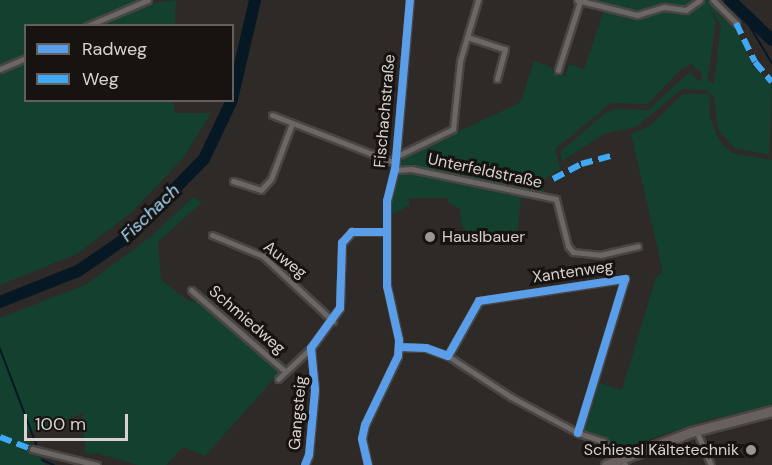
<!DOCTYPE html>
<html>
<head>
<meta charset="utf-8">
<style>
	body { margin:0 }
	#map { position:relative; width:772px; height:465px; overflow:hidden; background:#2e2a27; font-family:"DM Sans",sans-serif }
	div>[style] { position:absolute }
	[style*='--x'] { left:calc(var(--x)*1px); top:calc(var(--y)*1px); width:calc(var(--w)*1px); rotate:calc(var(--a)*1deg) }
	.green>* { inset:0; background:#13402f }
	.stream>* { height:2px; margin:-1px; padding:0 1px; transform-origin:1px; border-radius:1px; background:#051823 }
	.river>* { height:12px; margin:-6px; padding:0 6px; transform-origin:6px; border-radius:6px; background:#051823 }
	.roads { filter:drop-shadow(2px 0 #484543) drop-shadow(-2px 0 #484543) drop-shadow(0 2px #484543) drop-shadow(0 -2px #484543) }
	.street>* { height:5px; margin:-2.5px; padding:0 2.5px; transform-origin:2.5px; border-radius:2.5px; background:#6a6765 }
	.primary>* { height:9px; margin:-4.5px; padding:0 4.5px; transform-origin:4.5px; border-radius:4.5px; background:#68605c }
	.quiet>* { height:6px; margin-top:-3px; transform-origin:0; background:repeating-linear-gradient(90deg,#3fa9f5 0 12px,transparent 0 18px) }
	.cycleway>* { height:8px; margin:-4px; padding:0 4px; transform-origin:4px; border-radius:4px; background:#5a9eea }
	.dots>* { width:16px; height:16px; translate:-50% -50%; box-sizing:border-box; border:3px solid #161310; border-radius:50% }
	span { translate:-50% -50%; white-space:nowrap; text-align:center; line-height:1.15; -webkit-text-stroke:6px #161310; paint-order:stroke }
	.street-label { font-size:16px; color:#d7d2cf }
	.poi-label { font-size:16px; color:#d7d2cf }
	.left { translate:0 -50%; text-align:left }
	.right { translate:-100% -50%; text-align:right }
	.water-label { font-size:18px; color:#a2d9fe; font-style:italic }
	.legend { position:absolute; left:24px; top:24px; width:210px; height:78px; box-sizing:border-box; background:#161310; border:2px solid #635f5c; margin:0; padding:8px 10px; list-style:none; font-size:18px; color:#d7d2cf }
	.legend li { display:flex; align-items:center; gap:12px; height:30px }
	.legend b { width:30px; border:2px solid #635f5c }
	.scale { position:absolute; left:24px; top:414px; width:104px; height:27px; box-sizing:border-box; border:3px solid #d7d2cf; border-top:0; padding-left:8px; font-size:18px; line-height:21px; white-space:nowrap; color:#d7d2cf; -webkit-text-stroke:4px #161310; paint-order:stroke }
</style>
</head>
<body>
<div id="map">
	<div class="green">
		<div style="clip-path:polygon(0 0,147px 0,147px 4px,176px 0,175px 25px,26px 26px,26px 100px,174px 101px,174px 113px,211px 113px,184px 157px,131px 213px,77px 254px,0 285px)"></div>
		<div style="clip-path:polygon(evenodd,588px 0,713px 0,717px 13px,737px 31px,752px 65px,772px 85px,769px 155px,734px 148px,718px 129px,714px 97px,707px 90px,682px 89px,636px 127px,604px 134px,562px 161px,560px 152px,605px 113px,616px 109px,648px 110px,691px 71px,697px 80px,702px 81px,701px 72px,691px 64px,678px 72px,648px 104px,611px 103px,555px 149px,560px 169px,543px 180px,544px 193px,522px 190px,517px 235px,470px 234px,462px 226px,459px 208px,448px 203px,448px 198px,409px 198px,409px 205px,392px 215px,392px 200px,402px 158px,521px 102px,534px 61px,554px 68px,553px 73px,565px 76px,569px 64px,584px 69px,606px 5px,588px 0,708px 5px,721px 25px,714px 83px,707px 81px,716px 22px,708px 5px)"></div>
		<div style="clip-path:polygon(683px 94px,709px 94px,710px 118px,719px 140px,731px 153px,772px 160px,772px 405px,704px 421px,623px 448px,582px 430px,597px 382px,622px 390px,656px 277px,663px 272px,631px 134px,651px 125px)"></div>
		<div style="clip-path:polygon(193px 197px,202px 202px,158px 242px,161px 280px,187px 300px,204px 303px,281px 371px,205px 456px,183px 447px,166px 465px,138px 465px,97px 453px,86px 455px,82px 414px,29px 432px,24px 428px,35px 452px,46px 465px,0 465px,0 318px,87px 284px,153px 235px)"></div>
	</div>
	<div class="stream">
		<div style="--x:744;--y:17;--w:54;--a:58.7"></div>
		<div style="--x:0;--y:349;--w:102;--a:69.2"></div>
		<div style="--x:42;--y:460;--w:13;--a:23"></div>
	</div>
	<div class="river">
		<div style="--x:730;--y:0;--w:58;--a:43.6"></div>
		<div style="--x:232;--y:99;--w:102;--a:-76.9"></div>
		<div style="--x:0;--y:302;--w:84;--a:-21.7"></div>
		<div style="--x:78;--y:271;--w:62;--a:-34.5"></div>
		<div style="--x:129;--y:236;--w:107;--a:-45.8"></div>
		<div style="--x:204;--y:159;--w:65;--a:-64.6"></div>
	</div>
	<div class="roads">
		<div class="street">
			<div style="--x:577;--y:0;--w:62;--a:14"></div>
			<div style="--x:637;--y:15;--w:28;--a:-17"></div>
			<div style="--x:664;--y:7;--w:22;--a:8"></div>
			<div style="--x:686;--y:10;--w:17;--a:-36"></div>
			<div style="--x:713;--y:0;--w:33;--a:45"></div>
			<div style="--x:87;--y:26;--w:66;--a:-23.1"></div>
			<div style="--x:467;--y:37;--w:40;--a:18"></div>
			<div style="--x:505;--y:49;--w:31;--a:105"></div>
			<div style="--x:0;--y:69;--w:28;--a:-23"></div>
			<div style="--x:558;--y:70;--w:72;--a:-72.3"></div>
			<div style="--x:272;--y:115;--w:132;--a:21.3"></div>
			<div style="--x:395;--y:157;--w:64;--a:-25.8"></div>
			<div style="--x:453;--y:129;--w:68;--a:-84.1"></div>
			<div style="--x:460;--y:61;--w:64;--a:-73.6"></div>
			<div style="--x:395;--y:170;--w:16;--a:-4"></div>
			<div style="--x:411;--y:169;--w:148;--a:11.7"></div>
			<div style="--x:556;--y:199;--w:49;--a:75.7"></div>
			<div style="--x:568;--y:246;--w:8;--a:50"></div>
			<div style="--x:573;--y:252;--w:27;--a:6"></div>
			<div style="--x:600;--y:255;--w:39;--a:-13"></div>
			<div style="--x:233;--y:181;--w:29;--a:18"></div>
			<div style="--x:261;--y:190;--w:15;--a:-48"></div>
			<div style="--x:271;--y:179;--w:60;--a:-69.4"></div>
			<div style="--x:212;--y:235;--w:55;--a:22.4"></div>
			<div style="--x:263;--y:256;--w:96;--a:42.9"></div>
			<div style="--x:191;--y:290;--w:124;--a:40.8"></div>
			<div style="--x:399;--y:347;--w:27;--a:2"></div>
			<div style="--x:426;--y:348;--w:23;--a:20"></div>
			<div style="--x:448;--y:356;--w:63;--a:-60.6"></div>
			<div style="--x:479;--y:301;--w:148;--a:-8.6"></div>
			<div style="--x:625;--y:279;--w:161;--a:107"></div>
			<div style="--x:448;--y:356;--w:75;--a:33.1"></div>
			<div style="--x:511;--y:397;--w:76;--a:28.2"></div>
			<div style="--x:578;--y:433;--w:26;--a:18"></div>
			<div style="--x:603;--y:441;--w:33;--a:47"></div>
			<div style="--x:278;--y:379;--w:45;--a:-43.2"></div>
			<div style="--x:696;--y:430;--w:38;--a:67"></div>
			<div style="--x:32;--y:449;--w:67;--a:13.8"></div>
			<div style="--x:305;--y:465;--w:11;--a:-68"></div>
			<div style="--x:309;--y:455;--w:65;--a:-84.7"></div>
			<div style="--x:315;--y:390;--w:42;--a:-95.4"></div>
			<div style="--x:311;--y:348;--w:49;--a:-54.1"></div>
			<div style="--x:340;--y:308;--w:65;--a:-88.2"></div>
			<div style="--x:342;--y:243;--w:15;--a:-48"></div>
			<div style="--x:352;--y:232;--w:34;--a:0"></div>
			<div style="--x:368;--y:465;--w:27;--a:-103"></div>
			<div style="--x:362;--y:439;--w:14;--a:-78"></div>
			<div style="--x:365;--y:425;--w:76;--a:-64.4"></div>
			<div style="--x:398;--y:356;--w:16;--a:-86"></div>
			<div style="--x:399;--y:340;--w:55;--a:-102.5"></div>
			<div style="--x:387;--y:286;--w:85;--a:-90"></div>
			<div style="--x:387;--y:201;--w:32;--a:-76"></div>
			<div style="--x:395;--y:170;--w:171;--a:-85"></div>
		</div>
		<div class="primary">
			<div style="--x:606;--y:465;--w:91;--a:-21.2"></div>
			<div style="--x:691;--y:432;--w:84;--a:-14.5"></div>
		</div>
	</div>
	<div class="quiet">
		<div style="--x:736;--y:23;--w:43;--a:64"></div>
		<div style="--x:755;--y:62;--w:26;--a:50"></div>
		<div style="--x:553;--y:179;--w:32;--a:-28"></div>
		<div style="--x:581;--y:164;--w:35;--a:-15"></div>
		<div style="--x:0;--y:437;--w:34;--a:21"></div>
	</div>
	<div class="cycleway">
		<div style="--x:399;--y:347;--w:27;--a:2"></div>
		<div style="--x:426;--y:348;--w:23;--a:20"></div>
		<div style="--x:448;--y:356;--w:63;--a:-60.6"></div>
		<div style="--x:479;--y:301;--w:148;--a:-8.6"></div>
		<div style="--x:625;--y:279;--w:161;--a:107"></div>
		<div style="--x:305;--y:465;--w:11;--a:-68"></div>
		<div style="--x:309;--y:455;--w:65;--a:-84.7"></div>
		<div style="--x:315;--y:390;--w:42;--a:-95.4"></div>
		<div style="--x:311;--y:348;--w:49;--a:-54.1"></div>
		<div style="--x:340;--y:308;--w:65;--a:-88.2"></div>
		<div style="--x:342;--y:243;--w:15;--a:-48"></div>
		<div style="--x:352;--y:232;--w:34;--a:0"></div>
		<div style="--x:368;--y:465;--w:27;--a:-103"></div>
		<div style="--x:362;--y:439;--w:14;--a:-78"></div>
		<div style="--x:365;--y:425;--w:76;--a:-64.4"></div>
		<div style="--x:398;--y:356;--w:16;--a:-86"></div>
		<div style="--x:399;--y:340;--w:55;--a:-102.5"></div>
		<div style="--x:387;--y:286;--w:85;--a:-90"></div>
		<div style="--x:387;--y:201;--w:32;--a:-76"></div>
		<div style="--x:395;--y:170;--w:171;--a:-85"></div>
	</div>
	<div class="dots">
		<div style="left:430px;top:237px;background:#9c9794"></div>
		<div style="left:751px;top:450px;background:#9c9794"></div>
	</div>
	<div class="street-label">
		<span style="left:385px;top:111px;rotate:-85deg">Fischachstraße</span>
		<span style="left:485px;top:171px;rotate:12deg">Unterfeldstraße</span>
		<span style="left:285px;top:260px;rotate:38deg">Auweg</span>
		<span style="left:573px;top:272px;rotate:-8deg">Xantenweg</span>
		<span style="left:247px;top:320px;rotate:41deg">Schmiedweg</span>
		<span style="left:298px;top:413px;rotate:-85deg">Gangsteig</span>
	</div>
	<div class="poi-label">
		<span class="left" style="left:442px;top:237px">Hauslbauer</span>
		<span class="right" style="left:739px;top:450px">Schiessl Kältetechnik</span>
	</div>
	<div class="water-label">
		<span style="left:150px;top:213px;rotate:-44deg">Fischach</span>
	</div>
	<ul class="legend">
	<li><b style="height:8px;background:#5a9eea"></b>Radweg</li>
	<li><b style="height:8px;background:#3fa9f5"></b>Weg</li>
	</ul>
	<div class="scale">100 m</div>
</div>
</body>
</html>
